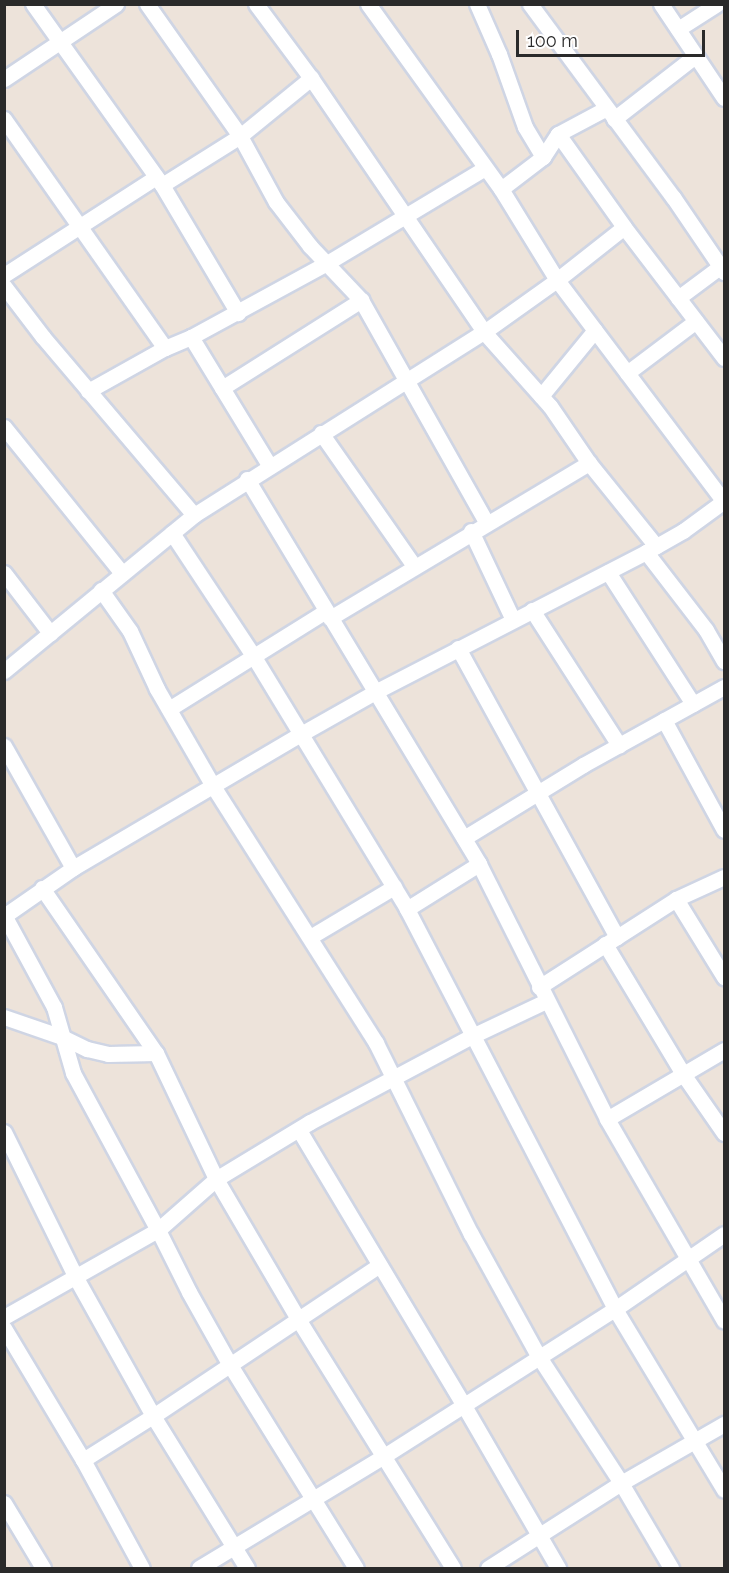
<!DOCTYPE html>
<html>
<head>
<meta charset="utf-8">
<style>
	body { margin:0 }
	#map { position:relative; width:729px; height:1573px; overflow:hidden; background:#ede3da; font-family:Raleway,sans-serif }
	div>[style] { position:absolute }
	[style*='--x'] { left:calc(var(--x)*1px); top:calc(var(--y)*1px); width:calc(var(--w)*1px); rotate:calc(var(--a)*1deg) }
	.roads { filter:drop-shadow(2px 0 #cfd5e4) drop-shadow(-2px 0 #cfd5e4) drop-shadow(0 2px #cfd5e4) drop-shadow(0 -2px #cfd5e4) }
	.minor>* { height:15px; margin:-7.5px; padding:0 7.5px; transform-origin:7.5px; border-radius:7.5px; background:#fff }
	span { translate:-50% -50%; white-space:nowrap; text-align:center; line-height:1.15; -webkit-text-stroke:4.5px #fff; paint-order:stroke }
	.frame { position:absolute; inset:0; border:6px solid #2a2a2a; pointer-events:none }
	.scale { position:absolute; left:516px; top:30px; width:189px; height:27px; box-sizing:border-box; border:3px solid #2a2a2a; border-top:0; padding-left:8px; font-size:18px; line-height:21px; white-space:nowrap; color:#2a2a2a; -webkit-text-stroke:4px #fff; paint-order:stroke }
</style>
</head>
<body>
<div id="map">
	<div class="roads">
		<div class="minor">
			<div style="--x:33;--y:4;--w:222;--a:54.5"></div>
			<div style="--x:162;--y:185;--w:149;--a:59.3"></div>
			<div style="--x:147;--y:4;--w:161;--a:54.8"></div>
			<div style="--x:240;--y:136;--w:75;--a:61.4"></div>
			<div style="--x:276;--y:202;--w:56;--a:52.3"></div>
			<div style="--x:310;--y:246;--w:74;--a:46.6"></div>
			<div style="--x:361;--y:300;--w:255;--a:60.6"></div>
			<div style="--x:256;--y:4;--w:92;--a:53.4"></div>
			<div style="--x:311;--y:78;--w:307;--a:55.7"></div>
			<div style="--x:484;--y:332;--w:99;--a:48.3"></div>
			<div style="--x:550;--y:406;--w:69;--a:55.6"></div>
			<div style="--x:589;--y:463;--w:107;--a:51.1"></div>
			<div style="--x:368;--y:4;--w:228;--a:54.3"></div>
			<div style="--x:501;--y:189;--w:107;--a:58.4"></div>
			<div style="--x:557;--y:280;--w:278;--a:53"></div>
			<div style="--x:477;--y:4;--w:55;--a:66.3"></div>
			<div style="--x:499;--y:54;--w:77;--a:70.4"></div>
			<div style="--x:525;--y:127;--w:35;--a:59"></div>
			<div style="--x:530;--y:4;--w:240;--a:53.5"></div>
			<div style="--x:673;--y:197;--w:91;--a:55.8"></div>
			<div style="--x:661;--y:4;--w:113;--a:56.2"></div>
			<div style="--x:678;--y:29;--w:46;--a:-32.7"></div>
			<div style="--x:4;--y:79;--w:135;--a:-33.8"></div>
			<div style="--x:4;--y:119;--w:280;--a:54.9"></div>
			<div style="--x:165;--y:348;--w:28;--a:-23"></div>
			<div style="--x:191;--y:337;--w:150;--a:58.6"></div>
			<div style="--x:614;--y:119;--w:103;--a:-37.9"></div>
			<div style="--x:558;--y:134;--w:114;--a:54.6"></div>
			<div style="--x:624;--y:227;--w:165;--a:52.6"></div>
			<div style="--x:162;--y:185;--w:92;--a:-32.1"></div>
			<div style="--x:240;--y:136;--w:92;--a:-39.2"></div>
			<div style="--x:501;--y:189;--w:53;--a:-37.3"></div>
			<div style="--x:543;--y:157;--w:27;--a:-57"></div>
			<div style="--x:558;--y:134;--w:55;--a:-28"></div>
			<div style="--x:4;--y:275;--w:181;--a:-32.8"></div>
			<div style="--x:4;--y:286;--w:64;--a:52.6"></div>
			<div style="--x:43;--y:337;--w:233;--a:49.7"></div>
			<div style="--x:678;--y:298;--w:54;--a:-36.7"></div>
			<div style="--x:191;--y:337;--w:155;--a:-28.6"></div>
			<div style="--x:327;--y:263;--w:184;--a:-31"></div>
			<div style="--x:627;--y:373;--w:86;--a:-37"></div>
			<div style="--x:222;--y:388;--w:165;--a:-32.3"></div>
			<div style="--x:88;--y:391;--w:88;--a:-29.2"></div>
			<div style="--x:541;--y:396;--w:85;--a:-50.7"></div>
			<div style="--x:4;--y:427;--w:188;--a:51.1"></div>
			<div style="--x:321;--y:433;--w:162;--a:55"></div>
			<div style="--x:247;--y:479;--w:449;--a:58.9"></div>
			<div style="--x:479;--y:864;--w:285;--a:63.3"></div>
			<div style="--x:607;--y:1119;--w:233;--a:59.9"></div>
			<div style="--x:471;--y:531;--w:98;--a:64.7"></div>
			<div style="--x:172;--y:533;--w:149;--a:56.5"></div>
			<div style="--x:254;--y:657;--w:295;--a:58.7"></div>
			<div style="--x:407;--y:909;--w:451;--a:62.5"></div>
			<div style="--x:615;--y:1309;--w:211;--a:58.9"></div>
			<div style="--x:646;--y:552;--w:98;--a:52.4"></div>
			<div style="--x:706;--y:630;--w:36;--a:60"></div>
			<div style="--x:608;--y:572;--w:157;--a:57.2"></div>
			<div style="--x:4;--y:573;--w:76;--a:52.5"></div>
			<div style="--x:101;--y:590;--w:50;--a:54.7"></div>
			<div style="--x:130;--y:631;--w:64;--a:65"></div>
			<div style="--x:157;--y:689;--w:112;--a:60"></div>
			<div style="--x:213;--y:786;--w:304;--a:57.6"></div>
			<div style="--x:376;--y:1043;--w:213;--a:63.6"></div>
			<div style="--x:471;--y:1234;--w:141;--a:61.1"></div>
			<div style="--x:539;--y:1357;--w:150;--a:56.9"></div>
			<div style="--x:621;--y:1483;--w:99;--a:59.5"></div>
			<div style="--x:532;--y:610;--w:161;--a:57.2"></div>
			<div style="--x:330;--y:618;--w:302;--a:-30.9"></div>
			<div style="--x:458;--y:648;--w:330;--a:61.2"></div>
			<div style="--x:4;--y:671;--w:246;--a:-39.4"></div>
			<div style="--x:194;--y:515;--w:343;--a:-32.3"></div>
			<div style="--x:484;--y:332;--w:90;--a:-35.5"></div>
			<div style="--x:557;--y:280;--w:85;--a:-38.3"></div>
			<div style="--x:169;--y:709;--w:185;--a:-32"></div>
			<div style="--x:664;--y:720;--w:125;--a:61.4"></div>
			<div style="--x:4;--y:746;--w:140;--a:60.5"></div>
			<div style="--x:464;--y:838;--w:140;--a:-31.5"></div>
			<div style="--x:583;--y:765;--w:161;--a:-29"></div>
			<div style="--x:42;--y:888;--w:201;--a:55.4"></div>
			<div style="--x:156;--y:1053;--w:140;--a:64.5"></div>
			<div style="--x:216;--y:1179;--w:162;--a:59.6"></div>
			<div style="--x:298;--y:1319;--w:293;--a:58.1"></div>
			<div style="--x:676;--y:899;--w:92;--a:58.4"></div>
			<div style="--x:407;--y:909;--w:85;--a:-32"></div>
			<div style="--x:4;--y:915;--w:105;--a:61.5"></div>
			<div style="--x:54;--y:1007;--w:69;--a:73.9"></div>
			<div style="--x:73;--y:1073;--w:179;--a:61.6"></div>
			<div style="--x:158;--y:1230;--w:69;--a:63.4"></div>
			<div style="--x:189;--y:1292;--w:84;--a:60.7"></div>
			<div style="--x:230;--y:1365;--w:239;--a:58.2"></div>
			<div style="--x:4;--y:916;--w:84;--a:-34.8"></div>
			<div style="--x:73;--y:868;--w:262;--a:-30.5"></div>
			<div style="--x:299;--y:735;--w:87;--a:-29.5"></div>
			<div style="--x:375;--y:692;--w:305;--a:-27.3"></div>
			<div style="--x:646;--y:552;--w:43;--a:-29.6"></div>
			<div style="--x:683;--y:531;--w:51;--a:-36.2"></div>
			<div style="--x:310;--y:937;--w:98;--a:-30.8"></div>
			<div style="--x:605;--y:944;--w:152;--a:59"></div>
			<div style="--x:683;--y:1074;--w:72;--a:55.2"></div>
			<div style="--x:539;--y:987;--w:163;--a:-32.7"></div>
			<div style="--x:676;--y:899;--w:53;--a:-24.6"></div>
			<div style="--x:4;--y:1017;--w:61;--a:19"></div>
			<div style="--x:62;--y:1037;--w:28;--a:26"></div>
			<div style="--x:87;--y:1049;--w:22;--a:13"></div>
			<div style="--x:108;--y:1054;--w:48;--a:-1.2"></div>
			<div style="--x:607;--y:1119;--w:136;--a:-30.5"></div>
			<div style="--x:299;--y:1130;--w:319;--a:59.1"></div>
			<div style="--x:463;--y:1404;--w:190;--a:59.9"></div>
			<div style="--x:4;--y:1132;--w:163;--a:63.7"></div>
			<div style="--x:76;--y:1278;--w:158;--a:60.8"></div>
			<div style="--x:153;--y:1416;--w:179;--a:58.3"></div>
			<div style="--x:4;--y:1317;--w:177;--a:-29.5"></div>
			<div style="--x:158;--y:1230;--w:77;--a:-41.3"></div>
			<div style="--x:216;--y:1179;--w:110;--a:-31.2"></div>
			<div style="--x:310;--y:1122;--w:183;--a:-28"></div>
			<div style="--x:472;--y:1036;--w:82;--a:-25.3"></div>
			<div style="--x:4;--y:1328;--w:154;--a:59.1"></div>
			<div style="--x:83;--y:1460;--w:123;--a:61.4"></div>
			<div style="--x:83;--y:1460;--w:83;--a:-32.2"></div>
			<div style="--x:153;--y:1416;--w:272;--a:-33.7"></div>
			<div style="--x:4;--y:1503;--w:76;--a:59"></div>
			<div style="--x:199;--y:1568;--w:216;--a:-31.2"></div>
			<div style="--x:384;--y:1456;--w:274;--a:-32.5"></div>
			<div style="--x:615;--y:1309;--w:132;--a:-34.5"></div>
			<div style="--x:488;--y:1568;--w:158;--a:-32.6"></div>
			<div style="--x:621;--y:1483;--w:119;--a:-29.8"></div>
		</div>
	</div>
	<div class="frame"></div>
	<div class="scale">100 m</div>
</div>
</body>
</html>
